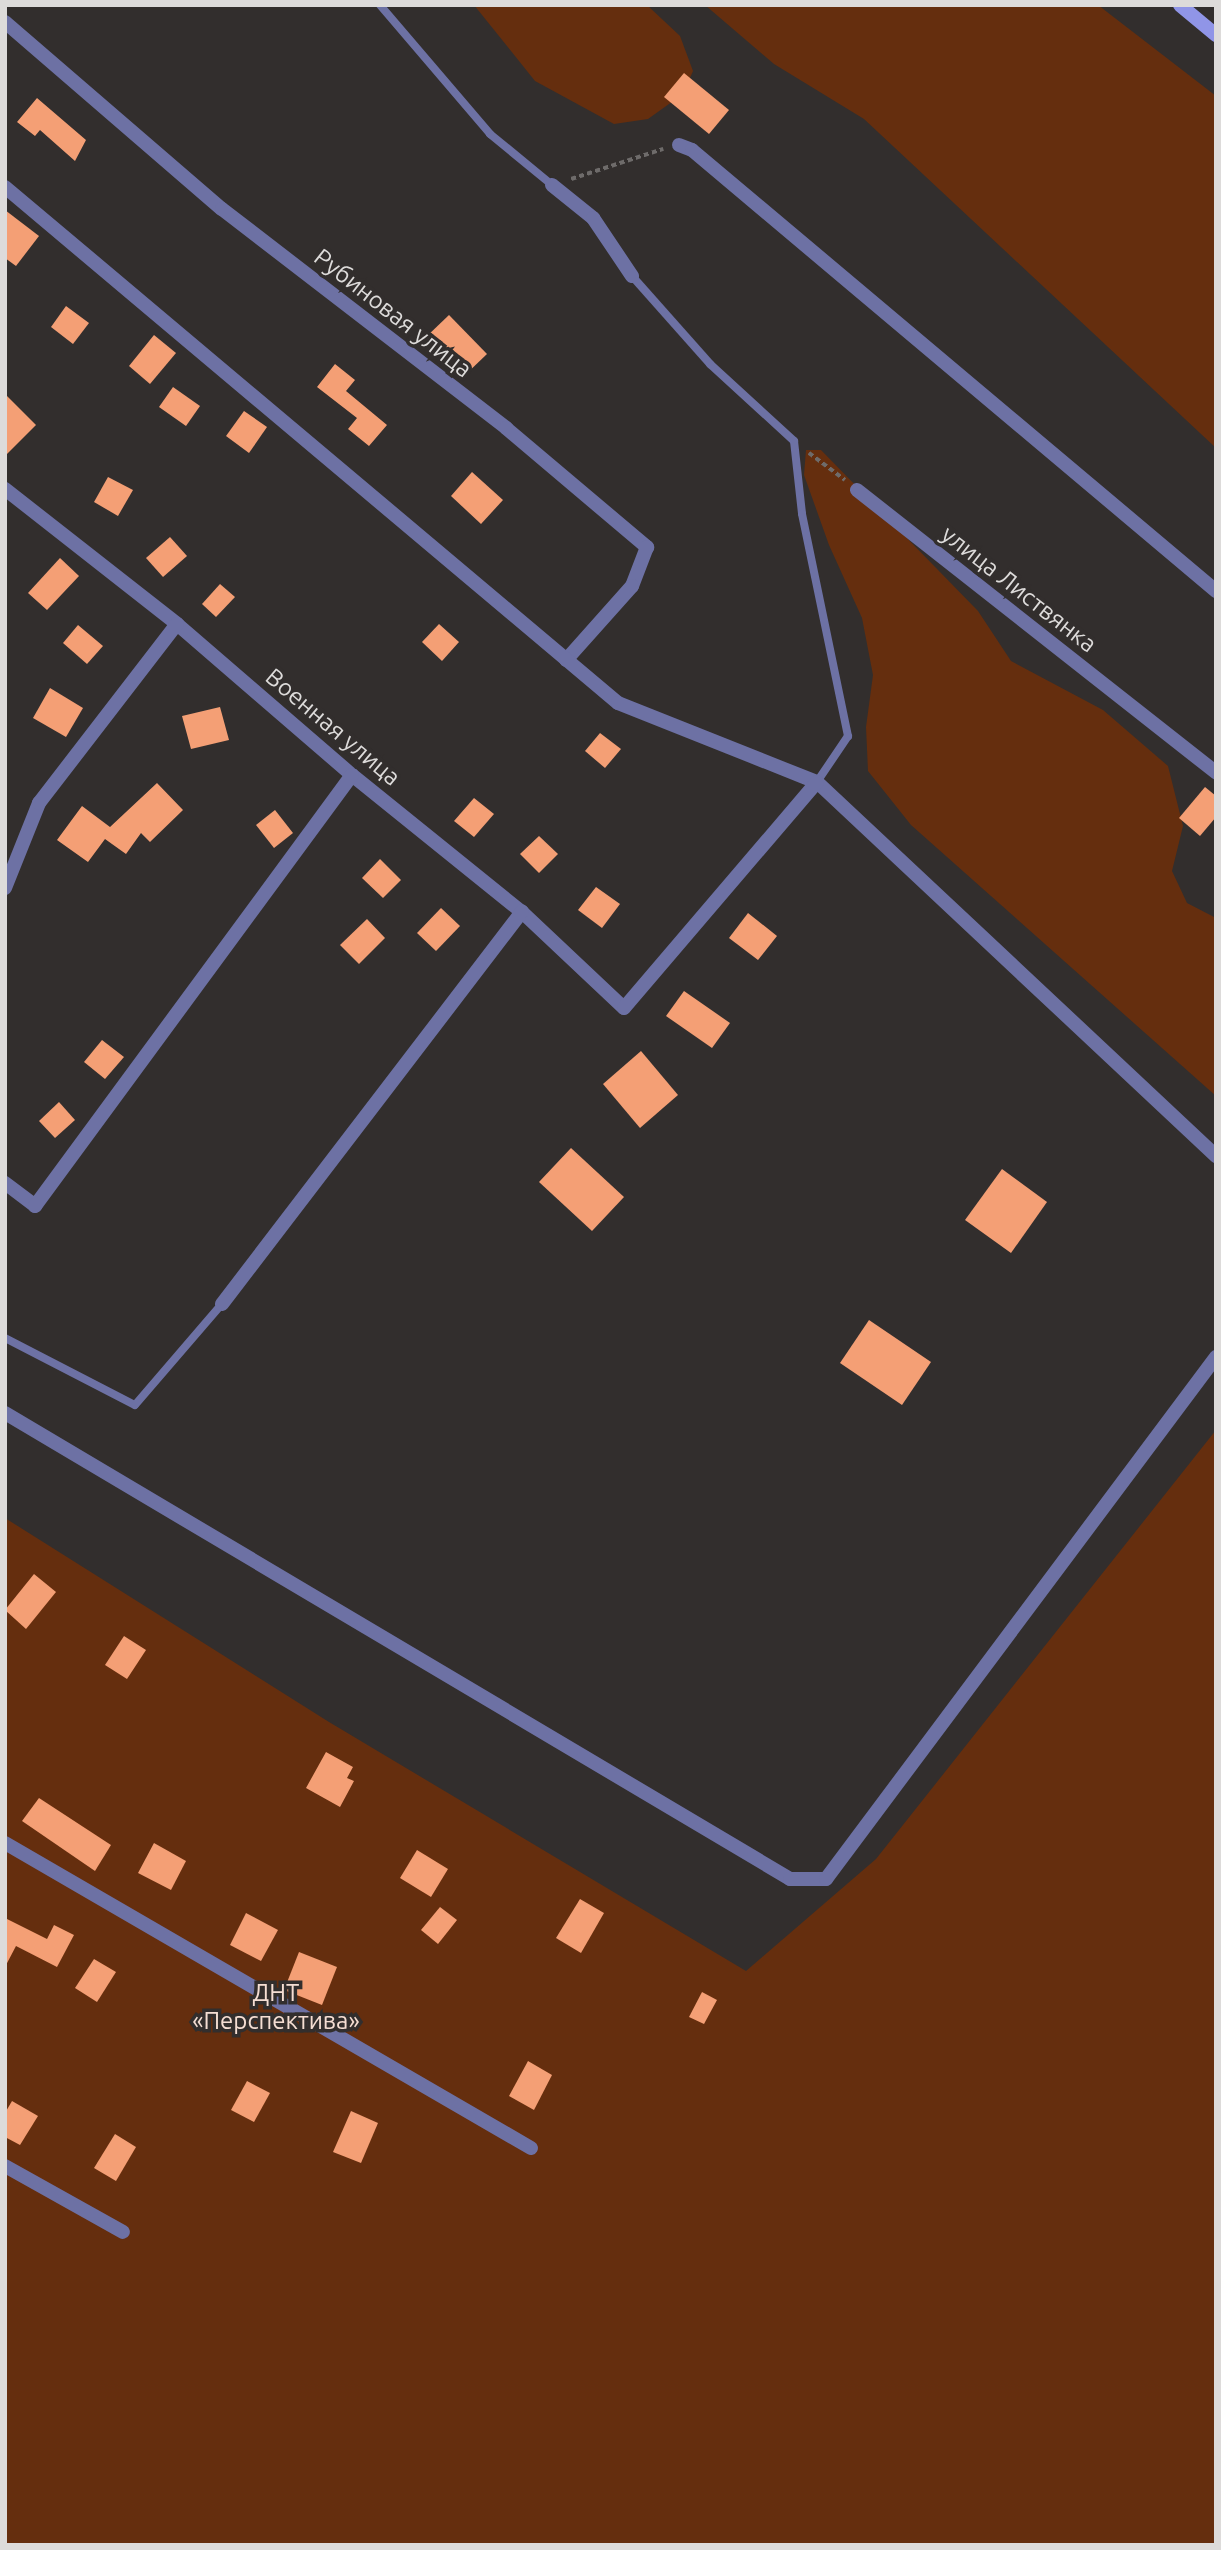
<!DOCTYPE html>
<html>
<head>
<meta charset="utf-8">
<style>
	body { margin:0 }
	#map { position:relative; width:1221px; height:2550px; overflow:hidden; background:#322e2d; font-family:Ubuntu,sans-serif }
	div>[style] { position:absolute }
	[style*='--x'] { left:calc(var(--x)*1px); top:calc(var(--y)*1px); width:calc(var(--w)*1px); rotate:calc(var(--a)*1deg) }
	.green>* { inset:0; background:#652e0e }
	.building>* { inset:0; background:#f49f75 }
	.path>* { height:3.5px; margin-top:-1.75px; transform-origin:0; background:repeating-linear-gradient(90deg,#6e6b6a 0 5px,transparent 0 8.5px) }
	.lane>* { height:8px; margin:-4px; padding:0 4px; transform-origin:4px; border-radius:4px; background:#6d71a4 }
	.street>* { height:14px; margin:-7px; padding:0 7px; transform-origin:7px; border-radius:7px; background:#6d71a4 }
	.secondary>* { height:14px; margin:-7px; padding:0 7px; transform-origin:7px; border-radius:7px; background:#9095e7 }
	span { translate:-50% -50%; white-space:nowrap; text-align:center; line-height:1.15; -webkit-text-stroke:7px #322e2d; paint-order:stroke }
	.street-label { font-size:24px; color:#dddbda }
	.park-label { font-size:24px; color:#f5ded3 }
	.frame { position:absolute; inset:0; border:7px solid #dddbda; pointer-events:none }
</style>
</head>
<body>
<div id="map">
	<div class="green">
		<div style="clip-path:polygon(474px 5px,647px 5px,680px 36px,693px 71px,683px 94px,648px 119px,614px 124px,535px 81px)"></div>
		<div style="clip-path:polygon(705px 5px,1098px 5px,1216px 96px,1216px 448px,864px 119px,774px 64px)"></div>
		<div style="clip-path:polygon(806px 450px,821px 450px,978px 611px,1011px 661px,1103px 710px,1168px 766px,1183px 826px,1172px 871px,1187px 903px,1216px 918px,1216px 1096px,911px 825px,868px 771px,866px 727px,873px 675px,862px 618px,829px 545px,804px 475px)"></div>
		<div style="clip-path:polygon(1216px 1430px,1216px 2545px,5px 2545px,5px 1518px,329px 1722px,746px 1971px,876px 1859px)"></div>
	</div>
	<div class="building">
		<div style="clip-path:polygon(684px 73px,729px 110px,709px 134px,664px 97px)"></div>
		<div style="clip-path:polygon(37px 98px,86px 140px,75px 161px,40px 130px,35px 136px,17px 122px)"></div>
		<div style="clip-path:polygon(5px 210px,39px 236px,16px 266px,5px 258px)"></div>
		<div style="clip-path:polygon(66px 306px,89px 323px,73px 344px,51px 327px)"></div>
		<div style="clip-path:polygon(449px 315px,487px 354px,463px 377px,425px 338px)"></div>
		<div style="clip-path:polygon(154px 335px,176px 353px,150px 384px,129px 366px)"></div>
		<div style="clip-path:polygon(335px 364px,355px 380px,346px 391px,387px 425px,369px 446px,348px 429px,357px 418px,317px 387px)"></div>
		<div style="clip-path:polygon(173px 387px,200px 406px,186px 426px,159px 407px)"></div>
		<div style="clip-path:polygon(5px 394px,36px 425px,5px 456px)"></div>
		<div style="clip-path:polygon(244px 411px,267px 427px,249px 453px,226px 436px)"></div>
		<div style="clip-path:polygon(472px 472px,503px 500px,481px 524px,451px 496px)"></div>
		<div style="clip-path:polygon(108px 477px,133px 490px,118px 516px,94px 502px)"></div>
		<div style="clip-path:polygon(170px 537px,187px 556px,163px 577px,146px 558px)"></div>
		<div style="clip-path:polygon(60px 558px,79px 576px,47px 610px,28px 593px)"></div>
		<div style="clip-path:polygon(220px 584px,235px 597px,216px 617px,202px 604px)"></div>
		<div style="clip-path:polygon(439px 624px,459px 642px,442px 661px,422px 642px)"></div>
		<div style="clip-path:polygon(78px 625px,103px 646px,87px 664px,63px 643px)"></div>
		<div style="clip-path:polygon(50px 688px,83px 708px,66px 737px,33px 718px)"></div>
		<div style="clip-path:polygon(220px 707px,229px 740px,191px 749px,182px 716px)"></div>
		<div style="clip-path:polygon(600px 733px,621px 749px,605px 768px,585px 751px)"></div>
		<div style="clip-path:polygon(157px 783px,183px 810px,150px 842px,141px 833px,126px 854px,105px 839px,88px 862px,57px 840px,82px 806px,110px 827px)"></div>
		<div style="clip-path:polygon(1205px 787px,1216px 796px,1216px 817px,1200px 836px,1179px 818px)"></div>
		<div style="clip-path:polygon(474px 798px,494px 814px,474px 837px,454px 821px)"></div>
		<div style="clip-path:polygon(275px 810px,293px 833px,274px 848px,256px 825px)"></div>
		<div style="clip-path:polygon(539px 836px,558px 854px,539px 873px,520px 854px)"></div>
		<div style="clip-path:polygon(380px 859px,401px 880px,383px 898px,362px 878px)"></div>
		<div style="clip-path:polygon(596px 887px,620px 904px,602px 928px,578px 910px)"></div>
		<div style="clip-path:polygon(441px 908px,460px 926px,436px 951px,417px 933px)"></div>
		<div style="clip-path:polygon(748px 913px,777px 936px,758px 960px,729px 938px)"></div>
		<div style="clip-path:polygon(367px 919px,385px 938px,359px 964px,340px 945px)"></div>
		<div style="clip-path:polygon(684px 991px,730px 1023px,712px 1048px,666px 1016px)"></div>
		<div style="clip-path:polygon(102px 1040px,124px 1057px,105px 1079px,84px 1062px)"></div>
		<div style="clip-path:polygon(641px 1051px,678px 1095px,640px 1128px,603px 1084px)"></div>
		<div style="clip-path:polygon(59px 1102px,75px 1120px,55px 1138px,39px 1121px)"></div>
		<div style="clip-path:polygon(571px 1148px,624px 1197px,592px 1231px,539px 1182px)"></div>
		<div style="clip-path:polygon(1002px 1169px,1047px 1202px,1011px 1253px,965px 1220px)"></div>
		<div style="clip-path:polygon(869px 1320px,931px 1362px,902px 1405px,840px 1363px)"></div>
		<div style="clip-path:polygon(34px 1574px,56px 1592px,26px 1629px,5px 1610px)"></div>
		<div style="clip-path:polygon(124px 1636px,146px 1650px,127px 1679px,105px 1665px)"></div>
		<div style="clip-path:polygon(326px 1752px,353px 1767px,347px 1778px,354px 1781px,340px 1807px,306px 1788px)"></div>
		<div style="clip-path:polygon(39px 1798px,111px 1845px,95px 1871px,22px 1821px)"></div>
		<div style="clip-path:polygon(154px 1843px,186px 1861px,171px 1890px,138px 1873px)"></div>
		<div style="clip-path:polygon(417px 1850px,448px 1869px,431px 1897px,400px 1878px)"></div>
		<div style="clip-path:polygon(580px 1899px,604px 1913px,581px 1953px,556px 1938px)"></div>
		<div style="clip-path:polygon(440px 1907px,457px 1920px,438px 1944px,421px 1930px)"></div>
		<div style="clip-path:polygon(246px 1913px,278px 1930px,261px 1961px,230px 1945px)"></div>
		<div style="clip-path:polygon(5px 1918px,47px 1939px,54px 1925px,74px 1935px,57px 1967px,16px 1946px,5px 1967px)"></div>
		<div style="clip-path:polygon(299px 1952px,337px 1967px,322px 2005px,284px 1990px)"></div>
		<div style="clip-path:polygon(94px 1959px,116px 1972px,97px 2002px,75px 1988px)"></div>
		<div style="clip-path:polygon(702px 1992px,717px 2000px,704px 2024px,689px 2017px)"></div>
		<div style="clip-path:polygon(528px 2061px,552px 2075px,534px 2110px,509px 2096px)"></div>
		<div style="clip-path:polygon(247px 2081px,270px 2093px,254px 2122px,231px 2110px)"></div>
		<div style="clip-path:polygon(12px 2101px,38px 2116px,20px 2145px,5px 2137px,5px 2113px)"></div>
		<div style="clip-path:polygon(351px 2111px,378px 2123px,361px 2163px,333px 2152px)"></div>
		<div style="clip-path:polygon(115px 2134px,136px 2147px,116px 2181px,94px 2168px)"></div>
	</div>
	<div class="path">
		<div style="--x:571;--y:179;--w:97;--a:-18.1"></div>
		<div style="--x:809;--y:453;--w:45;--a:36.9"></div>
	</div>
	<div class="lane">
		<div style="--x:380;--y:5;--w:170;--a:49.5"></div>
		<div style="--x:490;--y:134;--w:80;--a:39.4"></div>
		<div style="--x:632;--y:276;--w:118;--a:48.4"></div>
		<div style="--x:710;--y:364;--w:114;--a:42.5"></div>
		<div style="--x:794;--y:441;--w:73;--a:83.7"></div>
		<div style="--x:802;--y:514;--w:227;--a:78.3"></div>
		<div style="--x:848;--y:736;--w:55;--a:124"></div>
		<div style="--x:5;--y:1338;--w:146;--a:27.3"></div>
		<div style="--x:135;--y:1405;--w:133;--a:-49.3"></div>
	</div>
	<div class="street">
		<div style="--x:5;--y:22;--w:286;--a:40.8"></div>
		<div style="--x:222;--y:209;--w:359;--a:37.6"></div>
		<div style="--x:506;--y:428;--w:185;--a:40.2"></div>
		<div style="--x:647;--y:547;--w:42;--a:111"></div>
		<div style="--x:632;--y:586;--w:99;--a:131.7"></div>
		<div style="--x:679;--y:145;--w:14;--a:21"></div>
		<div style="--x:692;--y:150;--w:685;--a:40.08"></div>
		<div style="--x:552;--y:185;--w:53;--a:38.8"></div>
		<div style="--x:593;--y:218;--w:70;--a:56.1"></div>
		<div style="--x:5;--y:187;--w:801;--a:40.09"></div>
		<div style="--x:618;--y:703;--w:214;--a:21.7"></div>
		<div style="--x:817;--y:782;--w:547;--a:43.15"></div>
		<div style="--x:5;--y:489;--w:219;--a:38.1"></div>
		<div style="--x:177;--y:624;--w:231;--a:40.8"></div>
		<div style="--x:352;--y:775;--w:218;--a:38.9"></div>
		<div style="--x:522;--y:912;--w:140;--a:43.3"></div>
		<div style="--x:624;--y:1008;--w:297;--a:-49.5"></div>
		<div style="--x:857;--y:490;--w:457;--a:38.2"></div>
		<div style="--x:5;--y:888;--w:92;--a:-68.2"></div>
		<div style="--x:39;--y:803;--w:226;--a:-52.4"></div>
		<div style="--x:5;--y:1183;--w:38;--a:37"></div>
		<div style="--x:35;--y:1206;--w:535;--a:-53.67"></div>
		<div style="--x:222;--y:1304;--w:494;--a:-52.6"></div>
		<div style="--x:5;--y:1413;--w:913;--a:30.69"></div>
		<div style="--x:790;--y:1879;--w:36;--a:0"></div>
		<div style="--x:826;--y:1879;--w:652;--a:-53.24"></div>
		<div style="--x:5;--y:1843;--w:608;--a:30.11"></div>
		<div style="--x:5;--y:2166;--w:135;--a:29.2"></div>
	</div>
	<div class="secondary">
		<div style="--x:1180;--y:5;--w:47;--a:39.8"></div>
	</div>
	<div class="street-label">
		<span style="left:393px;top:313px;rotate:38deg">Рубиновая улица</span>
		<span style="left:1019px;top:589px;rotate:38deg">улица Листвянка</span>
		<span style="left:333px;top:727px;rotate:40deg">Военная улица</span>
	</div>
	<div class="park-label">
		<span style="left:276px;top:2007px">ДНТ<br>«Перспектива»</span>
	</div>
	<div class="frame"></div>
</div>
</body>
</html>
